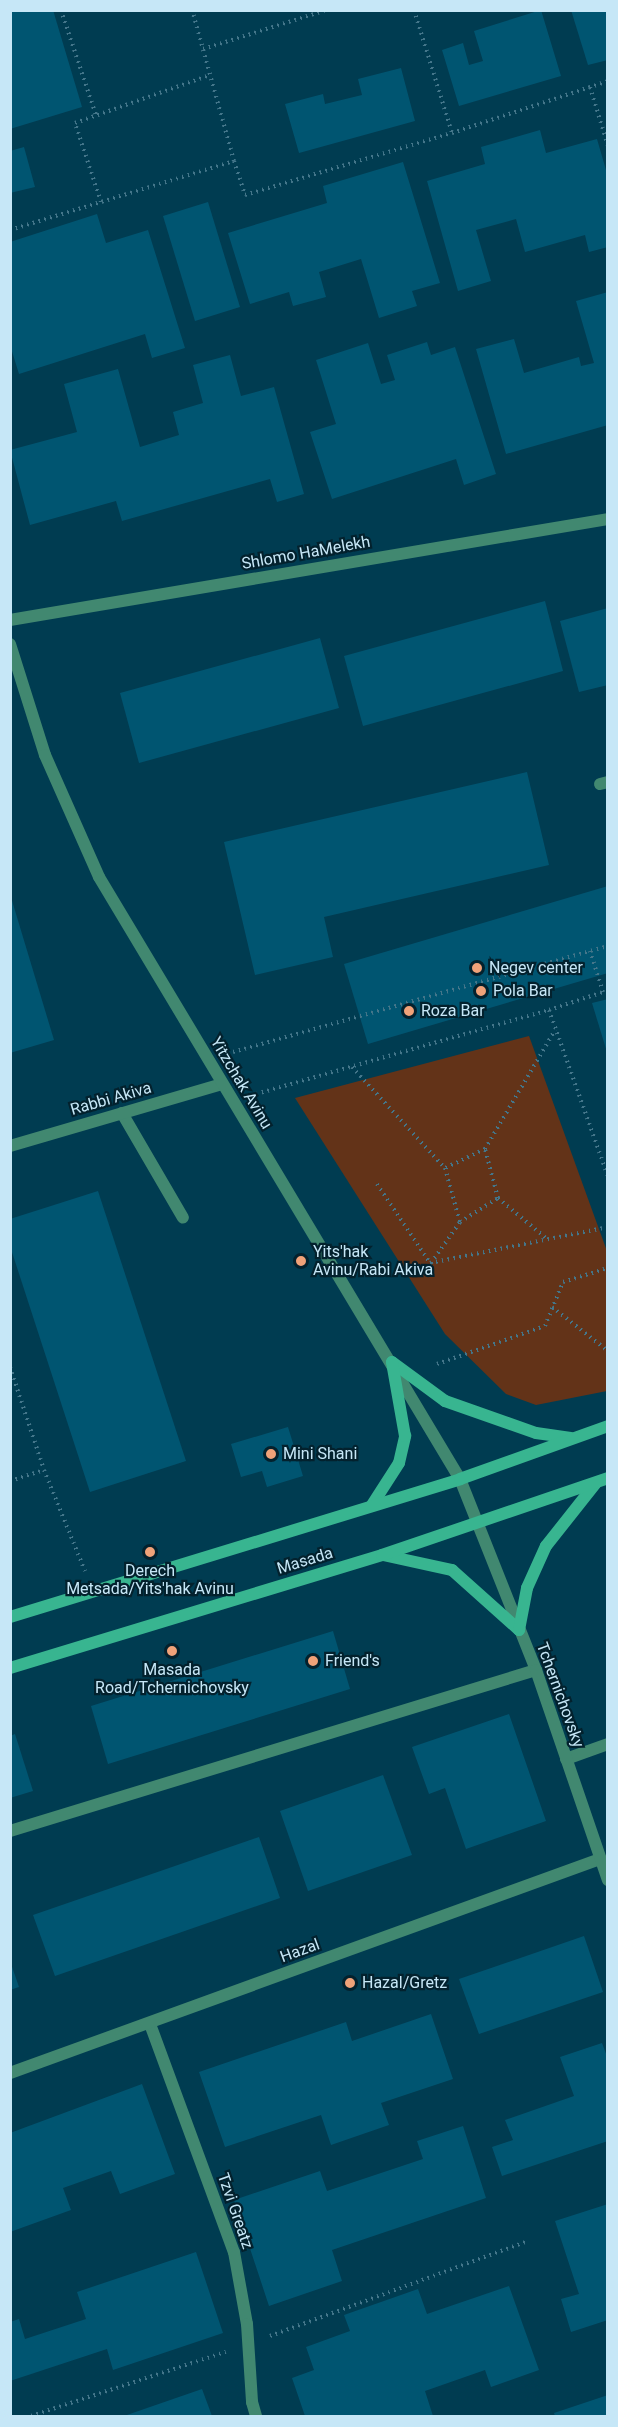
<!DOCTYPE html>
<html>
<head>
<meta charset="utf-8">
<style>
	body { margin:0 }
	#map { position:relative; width:618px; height:2427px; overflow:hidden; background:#003c51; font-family:Roboto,sans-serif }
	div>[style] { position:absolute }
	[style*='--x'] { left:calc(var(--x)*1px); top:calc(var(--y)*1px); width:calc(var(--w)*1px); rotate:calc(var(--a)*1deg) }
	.green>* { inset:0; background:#633318 }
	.building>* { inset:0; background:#005571 }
	.path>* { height:4px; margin-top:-2px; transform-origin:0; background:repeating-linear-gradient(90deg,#44768a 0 1.5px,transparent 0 6px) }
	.service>* { height:12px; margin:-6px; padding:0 6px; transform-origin:6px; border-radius:6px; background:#418870 }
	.minor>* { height:12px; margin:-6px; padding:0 6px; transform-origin:6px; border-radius:6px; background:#418870 }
	.tertiary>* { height:12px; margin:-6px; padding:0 6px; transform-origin:6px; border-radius:6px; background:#418870 }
	.secondary>* { height:12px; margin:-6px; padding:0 6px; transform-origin:6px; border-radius:6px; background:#38b590 }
	.dots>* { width:16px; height:16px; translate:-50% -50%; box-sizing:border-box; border:3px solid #03212d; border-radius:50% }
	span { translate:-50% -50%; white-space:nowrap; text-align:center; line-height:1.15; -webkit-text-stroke:4.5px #03212d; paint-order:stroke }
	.street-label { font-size:16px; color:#c6e7f7 }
	.poi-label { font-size:16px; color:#c6e7f7 }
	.left { translate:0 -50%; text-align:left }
	.frame { position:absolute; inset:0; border:12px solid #c6e7f7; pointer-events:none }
</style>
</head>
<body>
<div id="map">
	<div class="green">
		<div style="clip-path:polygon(529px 1036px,608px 1254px,607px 1391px,536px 1405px,506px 1394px,445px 1334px,295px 1098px)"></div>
	</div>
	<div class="building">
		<div style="clip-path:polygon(10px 10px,53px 10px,82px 107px,10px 129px)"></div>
		<div style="clip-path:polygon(541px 10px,561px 76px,459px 106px,442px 50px,463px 43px,469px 65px,483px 61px,474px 31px)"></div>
		<div style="clip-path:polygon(571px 10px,608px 10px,608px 60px,588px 65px)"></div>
		<div style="clip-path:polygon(401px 68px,415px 121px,299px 153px,285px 104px,323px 94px,325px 104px,362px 95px,358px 79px)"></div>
		<div style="clip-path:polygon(540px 130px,546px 153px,597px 139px,608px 177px,608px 247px,589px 252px,585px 235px,525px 252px,516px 219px,476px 230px,491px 281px,458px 291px,427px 181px,485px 164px,481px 147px)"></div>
		<div style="clip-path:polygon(24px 147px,35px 187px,10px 193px,10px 151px)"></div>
		<div style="clip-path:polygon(403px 162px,440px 283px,412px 291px,417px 306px,379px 318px,361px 259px,319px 272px,326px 297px,293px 306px,289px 292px,250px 304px,228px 233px,327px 203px,323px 186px)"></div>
		<div style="clip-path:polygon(208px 202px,240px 307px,195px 321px,163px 216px)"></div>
		<div style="clip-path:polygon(97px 214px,106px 243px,148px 230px,185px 348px,152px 358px,145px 334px,19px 374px,10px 345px,10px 242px)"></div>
		<div style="clip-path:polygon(608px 292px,608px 425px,506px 454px,476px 349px,514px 339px,524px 373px,579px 357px,581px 366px,594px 363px,576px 301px)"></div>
		<div style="clip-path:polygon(427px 342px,431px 355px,455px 347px,496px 474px,464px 485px,456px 459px,332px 499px,310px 432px,336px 424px,316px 360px,368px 343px,381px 384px,395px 380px,387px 355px)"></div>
		<div style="clip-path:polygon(230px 355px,241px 396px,274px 387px,304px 494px,277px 502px,270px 479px,122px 521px,116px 501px,30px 525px,10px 450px,77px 432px,64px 384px,118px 369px,140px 447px,179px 435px,173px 412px,203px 403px,193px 365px)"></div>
		<div style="clip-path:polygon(545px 601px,563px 671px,363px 726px,344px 656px)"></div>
		<div style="clip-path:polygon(608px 608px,608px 685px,579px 692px,560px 621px)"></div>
		<div style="clip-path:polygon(320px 638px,339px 708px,139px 763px,120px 693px)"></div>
		<div style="clip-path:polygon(527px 772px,549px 865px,324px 917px,333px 957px,255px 975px,224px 842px)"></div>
		<div style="clip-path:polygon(608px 886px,608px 973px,368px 1044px,344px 964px)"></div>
		<div style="clip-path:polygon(10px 894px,54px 1040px,10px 1053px)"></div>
		<div style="clip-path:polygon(608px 999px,608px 1052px,607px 1052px,592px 1003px)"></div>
		<div style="clip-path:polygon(98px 1191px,186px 1461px,90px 1492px,10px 1246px,10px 1219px)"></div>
		<div style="clip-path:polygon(288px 1427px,303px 1476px,267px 1487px,262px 1471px,241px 1477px,231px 1444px)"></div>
		<div style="clip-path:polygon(333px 1631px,350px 1689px,108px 1764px,91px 1706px)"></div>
		<div style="clip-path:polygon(509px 1714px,546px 1821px,466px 1849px,445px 1788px,429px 1794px,412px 1747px)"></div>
		<div style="clip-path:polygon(15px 1734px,33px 1791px,10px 1798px,10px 1736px)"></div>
		<div style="clip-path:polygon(383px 1775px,412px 1855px,308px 1891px,280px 1811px)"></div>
		<div style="clip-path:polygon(259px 1837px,280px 1898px,55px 1976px,33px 1915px)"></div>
		<div style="clip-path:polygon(584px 1936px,603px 1992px,479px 2034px,459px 1979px)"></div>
		<div style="clip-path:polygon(10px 1961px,19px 1987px,10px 1990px)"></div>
		<div style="clip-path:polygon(431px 2014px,453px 2079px,381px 2103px,389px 2125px,331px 2145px,321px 2115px,225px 2147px,199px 2072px,346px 2022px,352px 2041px)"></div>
		<div style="clip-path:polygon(602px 2043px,608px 2059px,608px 2141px,502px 2176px,492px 2147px,513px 2140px,505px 2120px,574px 2096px,560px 2057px)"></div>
		<div style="clip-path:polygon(142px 2084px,175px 2174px,120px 2194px,111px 2171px,63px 2188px,71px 2210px,10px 2232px,10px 2133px)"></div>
		<div style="clip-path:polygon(463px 2126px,486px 2198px,332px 2250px,342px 2281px,269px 2306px,234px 2200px,320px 2171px,327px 2191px,423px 2159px,417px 2141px)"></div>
		<div style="clip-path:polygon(608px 2204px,608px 2320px,571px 2332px,561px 2299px,579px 2294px,555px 2221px)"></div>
		<div style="clip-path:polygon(196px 2252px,223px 2333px,113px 2370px,107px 2349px,10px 2381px,10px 2322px,19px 2319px,25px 2339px,86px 2319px,77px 2292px)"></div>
		<div style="clip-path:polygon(509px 2286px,539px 2370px,491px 2387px,485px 2370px,425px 2391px,433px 2416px,305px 2416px,292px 2378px,314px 2370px,306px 2347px,350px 2331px,344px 2315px,418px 2289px,427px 2314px)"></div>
		<div style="clip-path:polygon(202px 2389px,212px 2416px,124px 2416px)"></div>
		<div style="clip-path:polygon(608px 2395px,608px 2416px,555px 2416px,554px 2413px)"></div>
	</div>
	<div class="path">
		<div style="--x:61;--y:10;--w:111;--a:71.6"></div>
		<div style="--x:414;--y:10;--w:129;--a:72.8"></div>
		<div style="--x:452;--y:133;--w:164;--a:-18.4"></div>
		<div style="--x:203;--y:49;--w:130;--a:-17.5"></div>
		<div style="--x:590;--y:87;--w:62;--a:73"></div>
		<div style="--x:234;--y:161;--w:36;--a:72"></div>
		<div style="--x:245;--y:195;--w:216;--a:-16.7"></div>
		<div style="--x:101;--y:202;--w:83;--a:-108.2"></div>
		<div style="--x:75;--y:123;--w:143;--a:-19.6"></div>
		<div style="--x:10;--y:230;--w:234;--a:-17.1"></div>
		<div style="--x:234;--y:161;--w:157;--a:-105.5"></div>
		<div style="--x:549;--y:1010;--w:57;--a:-18.4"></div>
		<div style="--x:603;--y:992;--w:43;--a:-107.6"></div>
		<div style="--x:233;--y:1052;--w:390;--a:-15.8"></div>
		<div style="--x:352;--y:1067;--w:137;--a:47.4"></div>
		<div style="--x:445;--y:1168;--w:56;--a:74.5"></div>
		<div style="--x:460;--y:1222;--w:45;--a:-32.3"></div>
		<div style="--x:498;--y:1198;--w:51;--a:-104.9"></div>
		<div style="--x:485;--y:1149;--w:44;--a:154.6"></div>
		<div style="--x:256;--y:1094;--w:305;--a:-16"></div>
		<div style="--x:549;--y:1010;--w:177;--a:70.5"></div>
		<div style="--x:485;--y:1149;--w:138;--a:-59.5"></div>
		<div style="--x:377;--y:1184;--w:95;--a:56.1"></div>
		<div style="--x:430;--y:1263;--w:182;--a:-11.4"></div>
		<div style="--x:498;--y:1198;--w:64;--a:39.9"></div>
		<div style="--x:431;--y:1263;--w:50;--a:-54.7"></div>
		<div style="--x:552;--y:1307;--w:71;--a:38.2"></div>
		<div style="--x:437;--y:1364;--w:114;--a:-19.4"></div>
		<div style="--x:545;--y:1326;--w:48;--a:-67.8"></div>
		<div style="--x:563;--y:1282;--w:47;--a:-17.3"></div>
		<div style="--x:10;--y:1367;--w:108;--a:71.7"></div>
		<div style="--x:10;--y:1481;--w:36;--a:-18"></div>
		<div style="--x:44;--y:1470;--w:109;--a:67.9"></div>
		<div style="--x:607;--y:1515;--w:1;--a:0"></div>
		<div style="--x:270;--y:2336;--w:273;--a:-20.2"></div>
		<div style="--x:31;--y:2416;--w:205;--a:-18.2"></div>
	</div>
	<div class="service">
		<div style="--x:600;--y:784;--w:8;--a:-14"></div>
		<div style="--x:122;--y:1113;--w:121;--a:59.8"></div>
		<div style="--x:10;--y:1831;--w:550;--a:-17.02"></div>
	</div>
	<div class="minor">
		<div style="--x:10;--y:620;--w:606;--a:-9.59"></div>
		<div style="--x:10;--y:1146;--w:221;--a:-16.3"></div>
		<div style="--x:566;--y:1759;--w:45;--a:-19.7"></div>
		<div style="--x:150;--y:2024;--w:243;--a:69.8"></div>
		<div style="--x:234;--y:2252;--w:73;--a:79.8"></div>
		<div style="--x:247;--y:2324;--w:78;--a:86.3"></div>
		<div style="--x:252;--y:2402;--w:15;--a:74"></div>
		<div style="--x:10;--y:2073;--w:628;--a:-19.94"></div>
	</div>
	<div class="tertiary">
		<div style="--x:10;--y:644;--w:116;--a:72.5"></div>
		<div style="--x:45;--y:755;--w:133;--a:66.1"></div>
		<div style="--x:99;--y:877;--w:702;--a:59.05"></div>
		<div style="--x:460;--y:1479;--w:206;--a:68.3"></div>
		<div style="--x:536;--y:1670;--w:222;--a:71.1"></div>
	</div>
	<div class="secondary">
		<div style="--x:392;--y:1362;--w:66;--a:36.3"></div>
		<div style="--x:445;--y:1401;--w:96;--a:19.4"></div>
		<div style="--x:536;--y:1433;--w:35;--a:8"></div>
		<div style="--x:372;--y:1505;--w:50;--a:-57.3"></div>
		<div style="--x:399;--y:1463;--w:28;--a:-77"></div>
		<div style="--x:405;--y:1436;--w:75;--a:-100"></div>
		<div style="--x:383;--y:1555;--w:71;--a:12.3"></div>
		<div style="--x:452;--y:1570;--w:90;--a:41.8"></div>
		<div style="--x:10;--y:1617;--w:471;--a:-17"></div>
		<div style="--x:460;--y:1479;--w:157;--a:-19.7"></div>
		<div style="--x:519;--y:1630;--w:43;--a:-79.2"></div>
		<div style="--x:527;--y:1588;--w:46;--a:-65.7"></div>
		<div style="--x:546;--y:1546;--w:80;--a:-51.6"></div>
		<div style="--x:10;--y:1668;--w:389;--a:-16.9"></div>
		<div style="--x:382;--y:1555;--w:239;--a:-18.8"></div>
	</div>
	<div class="dots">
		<div style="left:477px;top:968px;background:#f0a279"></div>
		<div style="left:481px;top:991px;background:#f0a279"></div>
		<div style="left:409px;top:1011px;background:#f0a279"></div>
		<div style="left:301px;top:1261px;background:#f0a279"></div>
		<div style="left:271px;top:1454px;background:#f0a279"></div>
		<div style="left:150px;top:1552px;background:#f0a279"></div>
		<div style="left:172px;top:1651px;background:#f0a279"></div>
		<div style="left:313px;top:1661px;background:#f0a279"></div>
		<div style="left:350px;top:1983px;background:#f0a279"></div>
	</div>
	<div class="street-label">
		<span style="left:306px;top:553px;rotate:-10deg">Shlomo HaMelekh</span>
		<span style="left:241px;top:1083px;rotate:59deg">Yitzchak Avinu</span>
		<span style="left:111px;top:1099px;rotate:-16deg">Rabbi Akiva</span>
		<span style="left:305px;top:1561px;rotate:-17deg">Masada</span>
		<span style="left:560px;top:1695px;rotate:70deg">Tchernichovsky</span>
		<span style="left:300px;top:1951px;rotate:-20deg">Hazal</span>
		<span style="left:235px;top:2211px;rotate:71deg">Tzvi Greatz</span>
	</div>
	<div class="poi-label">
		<span class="left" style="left:489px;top:968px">Negev center</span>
		<span class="left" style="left:493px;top:991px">Pola Bar</span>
		<span class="left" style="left:421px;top:1011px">Roza Bar</span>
		<span class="left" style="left:313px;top:1261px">Yits'hak<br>Avinu/Rabi Akiva</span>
		<span class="left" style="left:283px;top:1454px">Mini Shani</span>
		<span style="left:150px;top:1580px">Derech<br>Metsada/Yits'hak Avinu</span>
		<span class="left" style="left:325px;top:1661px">Friend's</span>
		<span style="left:172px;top:1679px">Masada<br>Road/Tchernichovsky</span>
		<span class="left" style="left:362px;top:1983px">Hazal/Gretz</span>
	</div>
	<div class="frame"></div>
</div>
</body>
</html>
